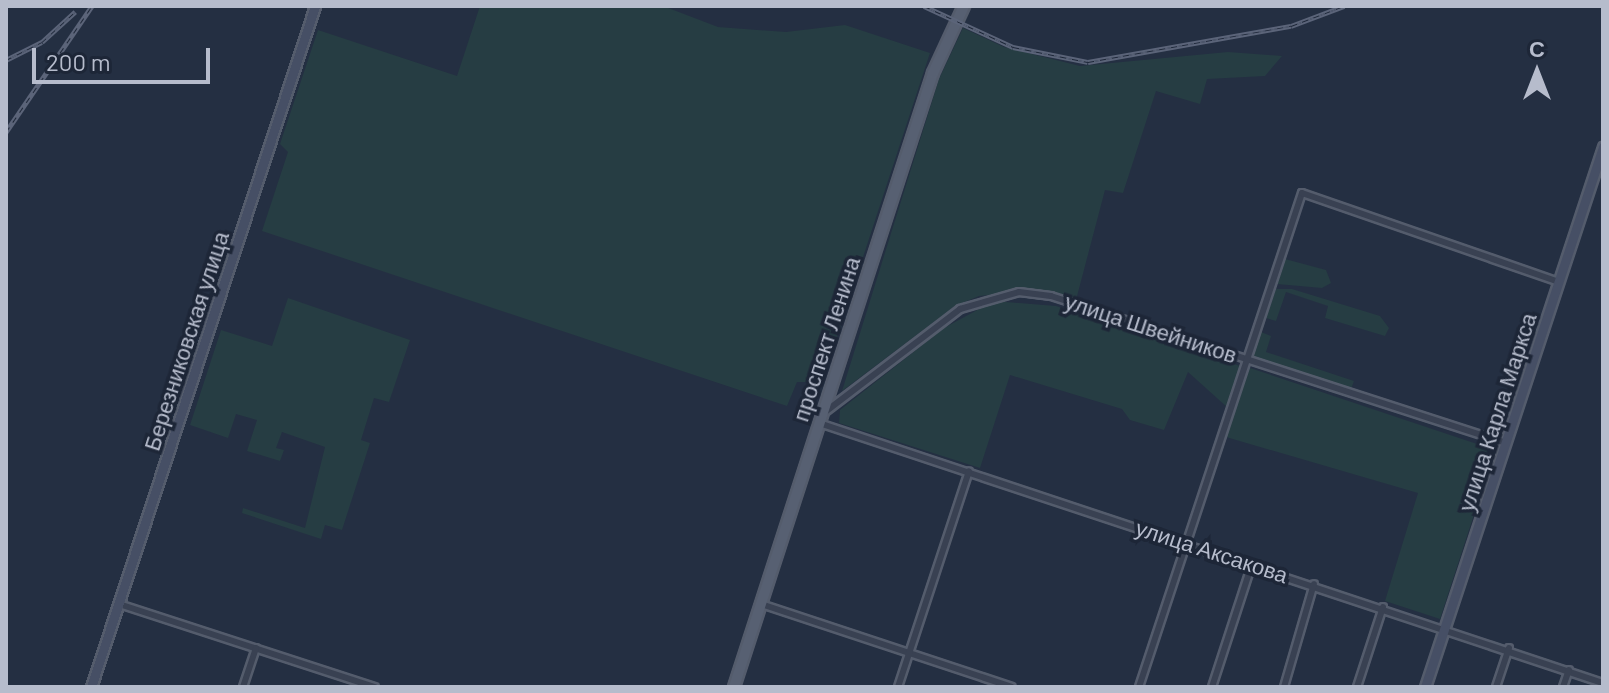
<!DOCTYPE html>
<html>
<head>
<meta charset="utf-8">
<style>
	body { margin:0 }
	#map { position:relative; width:1609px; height:693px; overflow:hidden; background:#242f42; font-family:Barlow,sans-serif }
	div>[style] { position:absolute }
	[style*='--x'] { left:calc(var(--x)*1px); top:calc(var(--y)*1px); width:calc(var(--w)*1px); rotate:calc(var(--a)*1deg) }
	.green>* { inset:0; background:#263d43 }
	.roads { filter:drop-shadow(2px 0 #545c6c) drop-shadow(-2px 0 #545c6c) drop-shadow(0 2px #545c6c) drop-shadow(0 -2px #545c6c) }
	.street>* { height:6px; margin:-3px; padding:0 3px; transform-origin:3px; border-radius:3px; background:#394152 }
	.secondary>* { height:9px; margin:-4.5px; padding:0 4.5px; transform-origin:4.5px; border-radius:4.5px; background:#464f65 }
	.primary>* { height:10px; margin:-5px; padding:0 5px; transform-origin:5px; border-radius:5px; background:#576072 }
	.rail>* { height:5px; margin-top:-2.5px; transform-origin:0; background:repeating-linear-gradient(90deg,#1d2637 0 6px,#5b6479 0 12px); box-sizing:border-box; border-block:2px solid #5b6479 }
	span { translate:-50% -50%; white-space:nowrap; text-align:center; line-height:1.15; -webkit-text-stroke:7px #1d2637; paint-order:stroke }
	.street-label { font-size:22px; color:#b6bccc }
	.frame { position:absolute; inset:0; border:8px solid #b6bccc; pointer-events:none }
	.north { position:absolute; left:1497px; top:32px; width:80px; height:80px; -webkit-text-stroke:6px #1d2637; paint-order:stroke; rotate:0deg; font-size:22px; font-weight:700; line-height:32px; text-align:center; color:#b6bccc }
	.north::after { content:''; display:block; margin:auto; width:28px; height:36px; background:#b6bccc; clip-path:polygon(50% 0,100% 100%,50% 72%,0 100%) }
	.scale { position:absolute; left:32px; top:48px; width:178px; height:36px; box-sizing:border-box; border:4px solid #b6bccc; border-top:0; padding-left:10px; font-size:24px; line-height:28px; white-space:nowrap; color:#b6bccc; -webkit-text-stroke:6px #1d2637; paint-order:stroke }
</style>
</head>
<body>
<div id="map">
	<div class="green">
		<div style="clip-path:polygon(480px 6px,663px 6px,718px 27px,786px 32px,845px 25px,930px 53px,822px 382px,797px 382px,787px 406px,262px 231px,288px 152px,280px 144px,318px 30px,457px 76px)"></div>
		<div style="clip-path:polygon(963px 28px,1004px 47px,1080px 66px,1228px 52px,1282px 56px,1265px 76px,1207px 79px,1200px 104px,1156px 91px,1123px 193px,1105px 190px,1076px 300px,1039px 290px,979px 296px,955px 306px,842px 391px,939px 79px)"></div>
		<div style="clip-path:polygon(1285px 259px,1326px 270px,1331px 283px,1322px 288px,1277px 284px)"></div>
		<div style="clip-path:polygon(1276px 289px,1292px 289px,1380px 316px,1389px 328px,1385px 336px,1325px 318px,1328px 306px,1286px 292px,1276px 321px,1266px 318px)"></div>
		<div style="clip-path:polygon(288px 298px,410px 340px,389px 402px,374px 398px,361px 440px,370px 443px,342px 530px,325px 525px,321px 539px,242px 513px,243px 508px,305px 528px,325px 447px,282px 432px,276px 448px,284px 450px,280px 461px,247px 451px,257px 420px,236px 414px,228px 438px,190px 425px,221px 330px,272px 346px)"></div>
		<div style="clip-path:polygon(994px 301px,1056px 306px,1240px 366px,1228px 408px,1188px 372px,1164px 430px,1130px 420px,1122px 409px,1010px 375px,980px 468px,839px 423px,840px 410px,944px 328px)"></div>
		<div style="clip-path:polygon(1261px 332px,1271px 336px,1266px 352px,1354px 381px,1351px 389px,1253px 357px)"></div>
		<div style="clip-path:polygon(1247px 367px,1495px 450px,1440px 619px,1385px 601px,1418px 493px,1226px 437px)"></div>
	</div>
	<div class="roads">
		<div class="street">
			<div style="--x:825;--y:412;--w:170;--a:-37.3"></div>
			<div style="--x:960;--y:309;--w:61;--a:-16.1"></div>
			<div style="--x:1019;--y:292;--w:32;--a:7"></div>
			<div style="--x:1051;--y:296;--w:478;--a:17.9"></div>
			<div style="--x:819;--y:423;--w:826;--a:18.35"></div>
			<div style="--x:119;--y:604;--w:269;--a:18"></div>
			<div style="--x:761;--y:604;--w:264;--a:18.3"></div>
			<div style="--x:243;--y:687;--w:41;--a:-71.6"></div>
			<div style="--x:898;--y:687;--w:227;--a:-71.8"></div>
			<div style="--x:1139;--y:687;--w:520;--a:-71.74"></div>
			<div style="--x:1302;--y:193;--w:272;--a:19.1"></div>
			<div style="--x:1212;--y:687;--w:129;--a:-72"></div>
			<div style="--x:1284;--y:687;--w:107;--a:-73.8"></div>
			<div style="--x:1357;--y:687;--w:84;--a:-72"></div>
			<div style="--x:1496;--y:687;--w:41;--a:-71.6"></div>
			<div style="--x:1563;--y:687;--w:18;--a:-71"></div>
		</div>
		<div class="secondary">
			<div style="--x:91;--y:687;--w:717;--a:-71.79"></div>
			<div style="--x:1425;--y:687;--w:569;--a:-71.76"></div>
		</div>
		<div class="primary">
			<div style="--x:734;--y:687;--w:645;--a:-72.04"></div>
			<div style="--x:933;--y:73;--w:74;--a:-65.2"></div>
		</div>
	</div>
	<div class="rail">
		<div style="--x:924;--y:6;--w:98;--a:24.7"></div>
		<div style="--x:1013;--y:47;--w:76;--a:11.3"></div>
		<div style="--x:1088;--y:62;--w:206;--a:-10.1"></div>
		<div style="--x:1291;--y:26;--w:57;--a:-20.7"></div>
		<div style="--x:6;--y:60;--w:40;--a:-26.6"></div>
		<div style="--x:42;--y:42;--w:45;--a:-42.3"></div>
		<div style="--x:6;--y:132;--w:153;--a:-55.7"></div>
	</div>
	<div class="street-label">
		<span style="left:1151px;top:328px;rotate:18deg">улица Швейников</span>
		<span style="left:826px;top:339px;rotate:-72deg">проспект Ленина</span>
		<span style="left:186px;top:341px;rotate:-72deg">Березниковская улица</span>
		<span style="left:1497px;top:412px;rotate:-72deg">улица Карла Маркса</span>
		<span style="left:1212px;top:551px;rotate:18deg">улица Аксакова</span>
	</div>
	<div class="frame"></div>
	<div class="north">С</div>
	<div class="scale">200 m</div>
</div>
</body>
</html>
